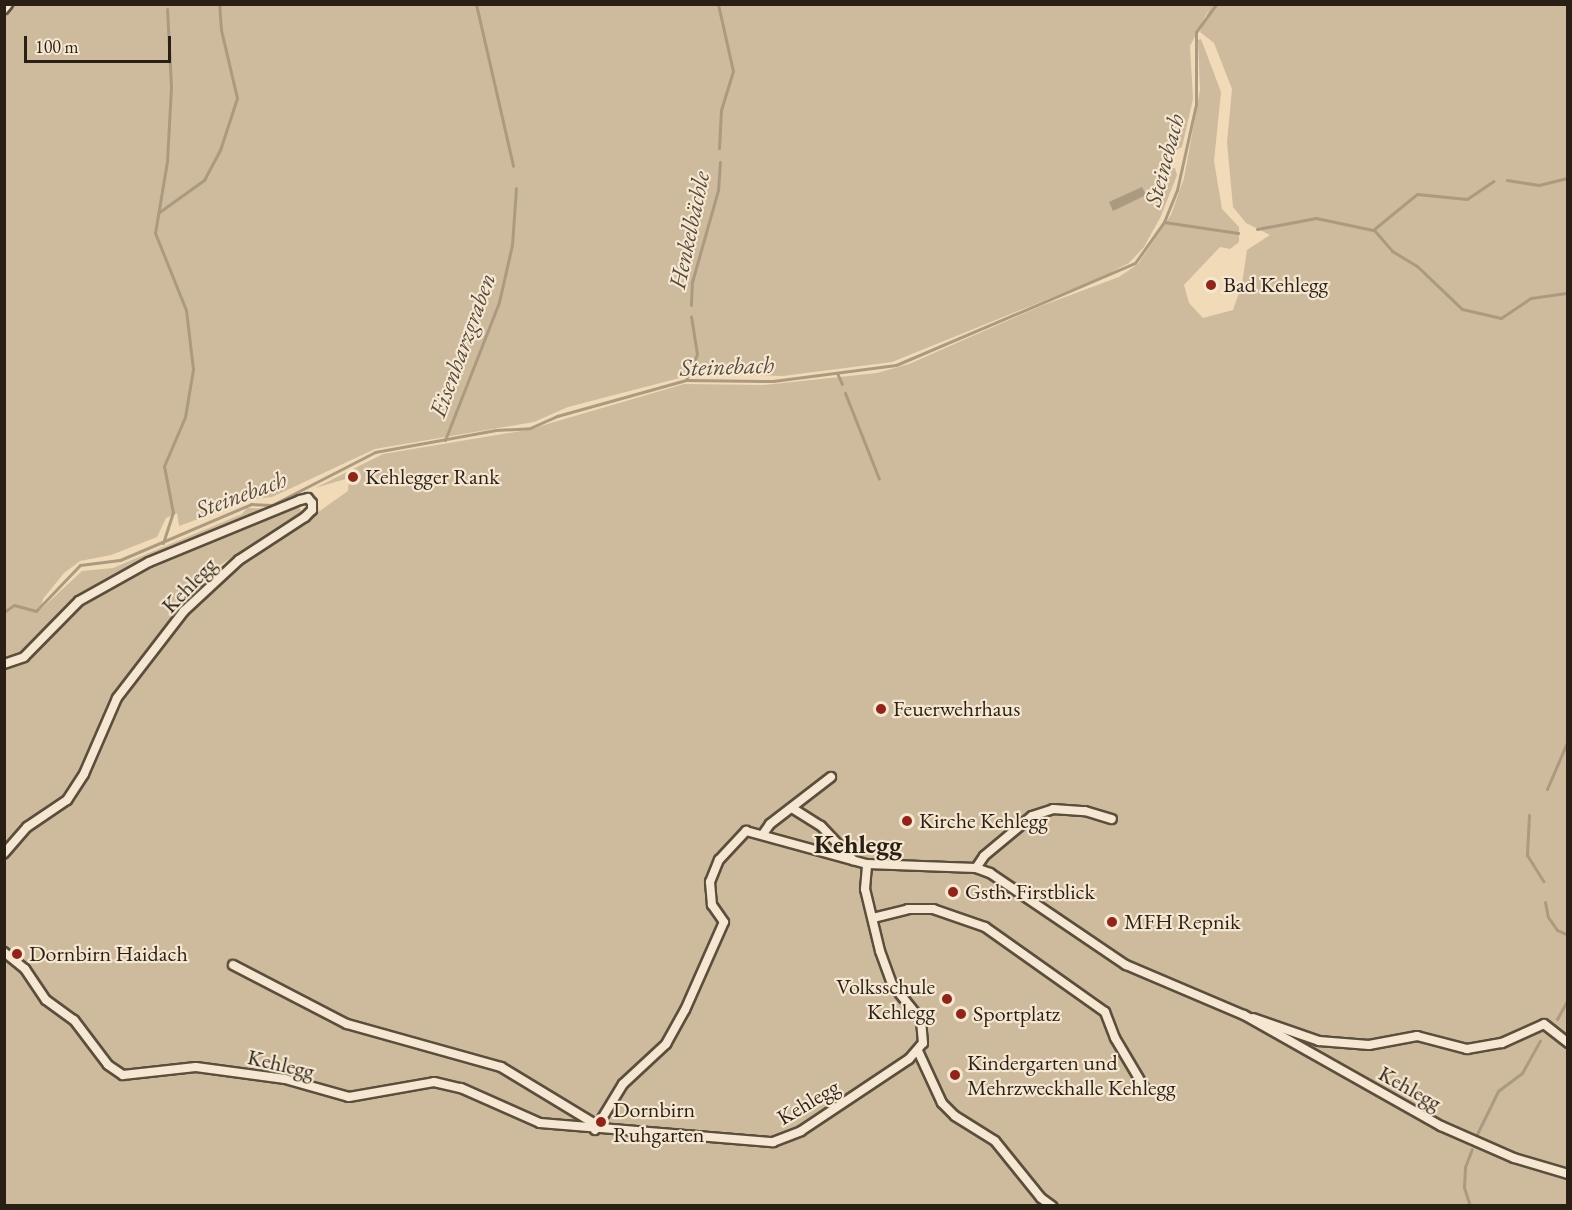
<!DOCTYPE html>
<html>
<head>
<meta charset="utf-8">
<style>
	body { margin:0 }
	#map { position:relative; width:1572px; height:1210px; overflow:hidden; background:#f0dab8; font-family:"EB Garamond",serif }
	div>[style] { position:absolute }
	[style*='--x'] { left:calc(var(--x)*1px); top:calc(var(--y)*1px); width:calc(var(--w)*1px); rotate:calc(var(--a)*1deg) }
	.green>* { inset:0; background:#ceba9c }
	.water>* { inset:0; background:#ac9a80 }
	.stream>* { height:3px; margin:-1.5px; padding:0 1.5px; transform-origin:1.5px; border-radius:1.5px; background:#ac9a80 }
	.roads { filter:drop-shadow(2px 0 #5b4e3d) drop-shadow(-2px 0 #5b4e3d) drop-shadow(0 2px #5b4e3d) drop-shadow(0 -2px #5b4e3d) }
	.minor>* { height:8px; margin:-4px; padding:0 4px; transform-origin:4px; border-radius:4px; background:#f5e7d1 }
	.dots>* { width:16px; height:16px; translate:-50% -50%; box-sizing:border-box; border:3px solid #f5e7d1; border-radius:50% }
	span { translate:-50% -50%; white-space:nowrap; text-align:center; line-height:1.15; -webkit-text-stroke:4.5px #f5e7d1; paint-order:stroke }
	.poi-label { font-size:22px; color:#291f14 }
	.left { translate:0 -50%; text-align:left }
	.right { translate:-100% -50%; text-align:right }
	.street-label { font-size:22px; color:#291f14 }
	.water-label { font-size:24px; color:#574a3a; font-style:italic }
	.quarter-label { font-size:26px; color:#291f14; font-weight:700 }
	.frame { position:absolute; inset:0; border:6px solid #291f14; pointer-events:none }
	.scale { position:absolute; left:24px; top:36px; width:147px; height:27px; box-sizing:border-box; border:3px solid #291f14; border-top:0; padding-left:8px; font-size:18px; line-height:21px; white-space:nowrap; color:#291f14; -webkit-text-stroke:4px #f5e7d1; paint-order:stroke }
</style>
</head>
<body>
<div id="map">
	<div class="green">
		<div style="clip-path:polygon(4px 5px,1567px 5px,1567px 1205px,5px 1205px,5px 859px,35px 827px,78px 791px,116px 711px,175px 629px,219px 582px,348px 491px,349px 478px,315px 488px,383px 454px,527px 430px,684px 384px,764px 385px,877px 373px,909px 364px,1041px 306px,1119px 277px,1138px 264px,1171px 215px,1184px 178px,1195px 118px,1200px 90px,1198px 40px,1201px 39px,1221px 92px,1214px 161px,1222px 209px,1239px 227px,1239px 242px,1230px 249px,1220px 247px,1184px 285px,1189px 303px,1203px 318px,1233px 310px,1242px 284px,1247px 250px,1270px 235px,1246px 223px,1233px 207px,1227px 142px,1232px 89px,1214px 43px,1200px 32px,1209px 9px,1190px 46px,1193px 99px,1182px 147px,1170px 153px,1166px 161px,1167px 168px,1175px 168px,1177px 175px,1161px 216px,1144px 247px,1129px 263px,1100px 278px,892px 362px,783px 376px,699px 373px,568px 407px,534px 422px,375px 449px,272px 497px,253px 499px,179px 526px,177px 513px,166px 518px,157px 537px,111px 555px,80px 561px,64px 573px,43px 599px,40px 610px,82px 571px,113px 568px,242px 514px,247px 508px,272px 509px,293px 498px,302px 512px,220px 565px,181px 606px,122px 683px,76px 776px,61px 798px,20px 827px,5px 843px)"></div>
	</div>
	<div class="water">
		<div style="clip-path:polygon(1142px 187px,1146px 195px,1113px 211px,1109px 202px)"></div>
	</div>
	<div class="stream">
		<div style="--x:476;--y:4;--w:166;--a:77.1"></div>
		<div style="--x:718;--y:4;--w:69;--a:77.4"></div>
		<div style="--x:733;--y:71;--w:41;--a:107.1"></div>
		<div style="--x:721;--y:110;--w:38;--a:93"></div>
		<div style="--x:1507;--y:180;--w:32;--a:9"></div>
		<div style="--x:1539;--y:185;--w:30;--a:-14"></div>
		<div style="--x:158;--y:213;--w:57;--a:-35.7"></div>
		<div style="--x:204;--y:180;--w:34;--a:-62"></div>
		<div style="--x:220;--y:150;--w:55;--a:-71.9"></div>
		<div style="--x:237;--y:98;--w:70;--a:-103.2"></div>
		<div style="--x:221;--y:30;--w:26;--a:-94"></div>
		<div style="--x:1164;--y:222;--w:75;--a:8.5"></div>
		<div style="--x:1257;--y:229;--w:60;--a:-10.6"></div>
		<div style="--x:1316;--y:218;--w:58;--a:11.9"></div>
		<div style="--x:1373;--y:230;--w:57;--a:-39.3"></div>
		<div style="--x:1417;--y:194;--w:50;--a:5.7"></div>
		<div style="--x:1467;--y:199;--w:32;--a:-34"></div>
		<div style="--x:1374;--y:230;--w:28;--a:49"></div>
		<div style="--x:1392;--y:251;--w:29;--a:31"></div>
		<div style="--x:1417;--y:266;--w:62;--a:43.7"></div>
		<div style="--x:1462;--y:309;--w:40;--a:13"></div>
		<div style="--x:1501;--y:318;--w:36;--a:-34"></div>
		<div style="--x:1531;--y:298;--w:37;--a:-8"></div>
		<div style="--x:691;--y:305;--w:23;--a:-88"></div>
		<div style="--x:692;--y:282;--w:96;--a:-74.2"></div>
		<div style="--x:718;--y:190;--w:28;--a:-86"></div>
		<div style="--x:837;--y:373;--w:12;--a:66"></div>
		<div style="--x:686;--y:380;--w:28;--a:-67"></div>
		<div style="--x:697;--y:354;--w:38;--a:-99"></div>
		<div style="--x:845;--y:393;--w:92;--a:68.4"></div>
		<div style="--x:445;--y:440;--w:148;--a:-68.6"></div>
		<div style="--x:499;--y:302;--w:58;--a:-77.2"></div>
		<div style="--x:512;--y:245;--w:57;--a:-86"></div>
		<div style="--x:163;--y:543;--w:32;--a:-72"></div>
		<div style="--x:173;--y:513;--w:48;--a:-100.8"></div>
		<div style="--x:164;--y:466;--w:53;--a:-66.8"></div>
		<div style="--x:185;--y:417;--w:49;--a:-80.5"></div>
		<div style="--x:193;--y:369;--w:59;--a:-96.8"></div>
		<div style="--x:186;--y:310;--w:83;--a:-111.9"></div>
		<div style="--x:155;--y:233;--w:73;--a:-80.5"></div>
		<div style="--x:167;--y:161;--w:74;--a:-86.9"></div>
		<div style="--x:171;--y:87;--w:78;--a:-92.9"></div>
		<div style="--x:4;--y:612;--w:12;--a:-35"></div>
		<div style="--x:14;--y:605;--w:23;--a:15"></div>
		<div style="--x:36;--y:611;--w:64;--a:-46.3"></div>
		<div style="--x:80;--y:565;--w:40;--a:-7.1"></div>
		<div style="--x:120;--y:560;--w:142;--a:-23.1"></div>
		<div style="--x:251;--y:504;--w:21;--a:3"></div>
		<div style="--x:272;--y:505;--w:116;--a:-27.2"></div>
		<div style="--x:375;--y:452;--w:123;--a:-10.3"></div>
		<div style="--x:496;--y:430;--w:34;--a:-3"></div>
		<div style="--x:530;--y:428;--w:30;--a:-24"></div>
		<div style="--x:557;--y:416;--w:134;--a:-15.6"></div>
		<div style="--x:686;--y:380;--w:87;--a:0.7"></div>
		<div style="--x:773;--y:381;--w:124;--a:-7.4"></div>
		<div style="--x:896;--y:365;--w:260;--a:-23.1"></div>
		<div style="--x:1135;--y:263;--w:50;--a:-54.7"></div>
		<div style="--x:1164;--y:222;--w:35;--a:-68"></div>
		<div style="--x:1177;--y:190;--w:88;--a:-77.5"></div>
		<div style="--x:1196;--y:104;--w:72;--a:-90"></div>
		<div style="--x:1196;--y:32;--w:34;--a:-54"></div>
		<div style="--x:1547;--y:789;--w:53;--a:-66.8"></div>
		<div style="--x:1529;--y:815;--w:40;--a:92.9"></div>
		<div style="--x:1527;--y:855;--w:31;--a:58"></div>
		<div style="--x:1545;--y:902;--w:15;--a:79"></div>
		<div style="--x:1548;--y:917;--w:16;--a:55"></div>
		<div style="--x:1557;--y:930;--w:12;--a:24"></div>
		<div style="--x:1557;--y:1019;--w:23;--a:-61"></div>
		<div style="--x:1476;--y:1136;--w:50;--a:-63.9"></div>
		<div style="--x:1498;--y:1091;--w:30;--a:-37"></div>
		<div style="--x:1522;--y:1073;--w:37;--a:-61"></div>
		<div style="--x:1470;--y:1206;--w:20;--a:-108"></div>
		<div style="--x:1464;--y:1187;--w:20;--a:-87"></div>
		<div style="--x:1465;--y:1167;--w:19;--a:-69"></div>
	</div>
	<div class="roads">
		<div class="minor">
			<div style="--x:4;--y:9;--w:6;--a:-51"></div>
			<div style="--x:4;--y:664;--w:21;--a:-19"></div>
			<div style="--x:24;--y:657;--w:78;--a:-45.5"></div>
			<div style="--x:79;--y:601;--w:80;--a:-29.1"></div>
			<div style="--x:149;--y:562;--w:163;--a:-22.3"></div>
			<div style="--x:300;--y:500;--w:8;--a:-14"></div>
			<div style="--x:308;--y:498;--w:6;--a:51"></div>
			<div style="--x:312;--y:503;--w:7;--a:90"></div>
			<div style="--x:312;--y:510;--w:10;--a:135"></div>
			<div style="--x:305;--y:517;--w:79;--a:146.9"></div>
			<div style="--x:239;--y:560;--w:75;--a:137.2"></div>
			<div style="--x:184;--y:611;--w:110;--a:127.6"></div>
			<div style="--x:117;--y:698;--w:83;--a:113.5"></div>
			<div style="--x:84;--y:774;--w:31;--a:123"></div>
			<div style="--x:67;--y:800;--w:48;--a:146"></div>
			<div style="--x:27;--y:827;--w:35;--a:131"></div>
			<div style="--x:792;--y:808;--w:34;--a:32"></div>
			<div style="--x:821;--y:826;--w:47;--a:46.7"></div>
			<div style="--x:763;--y:834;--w:12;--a:-55"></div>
			<div style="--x:770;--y:824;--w:77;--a:-37.6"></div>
			<div style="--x:976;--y:868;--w:14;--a:-56"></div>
			<div style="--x:984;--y:856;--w:62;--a:-39.8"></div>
			<div style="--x:1032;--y:816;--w:22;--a:-18"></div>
			<div style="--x:1053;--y:809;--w:32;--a:4"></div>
			<div style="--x:1085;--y:811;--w:28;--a:17"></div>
			<div style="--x:873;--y:918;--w:36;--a:-14"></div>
			<div style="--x:908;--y:909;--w:25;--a:0"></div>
			<div style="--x:933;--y:909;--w:55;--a:19.1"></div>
			<div style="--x:985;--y:927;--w:147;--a:35.3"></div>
			<div style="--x:1105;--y:1012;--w:28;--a:69"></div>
			<div style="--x:1115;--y:1038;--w:57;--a:59.4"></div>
			<div style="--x:4;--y:952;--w:27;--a:39"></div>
			<div style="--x:25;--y:969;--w:37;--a:56"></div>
			<div style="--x:46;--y:1000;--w:34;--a:36"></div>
			<div style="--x:74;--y:1020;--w:56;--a:52.9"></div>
			<div style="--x:108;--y:1065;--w:18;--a:34"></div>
			<div style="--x:123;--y:1075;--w:73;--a:-6.3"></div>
			<div style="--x:196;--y:1067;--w:90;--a:7.7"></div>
			<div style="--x:285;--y:1079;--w:66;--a:15.7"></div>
			<div style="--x:349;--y:1097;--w:86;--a:-10"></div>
			<div style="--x:434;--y:1082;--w:28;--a:13"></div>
			<div style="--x:461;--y:1088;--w:86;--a:23.9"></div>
			<div style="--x:540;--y:1123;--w:234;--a:4.7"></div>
			<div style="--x:773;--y:1142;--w:30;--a:-21"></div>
			<div style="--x:801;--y:1131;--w:130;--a:-33.7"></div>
			<div style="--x:909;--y:1059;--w:21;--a:-49"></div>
			<div style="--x:923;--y:1043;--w:23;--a:-95"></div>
			<div style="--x:921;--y:1020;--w:46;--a:-128.9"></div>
			<div style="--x:892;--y:984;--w:35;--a:-110"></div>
			<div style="--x:880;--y:951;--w:64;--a:-103.6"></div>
			<div style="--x:865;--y:889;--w:25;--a:-85"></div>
			<div style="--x:233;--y:965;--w:128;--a:27.4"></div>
			<div style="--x:347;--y:1024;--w:160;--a:15.6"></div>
			<div style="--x:501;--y:1067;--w:110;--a:31.2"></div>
			<div style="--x:1253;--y:1018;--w:70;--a:19.2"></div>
			<div style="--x:1319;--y:1041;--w:50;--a:4.6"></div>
			<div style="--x:1369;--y:1045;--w:49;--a:-10.6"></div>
			<div style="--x:1417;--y:1036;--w:52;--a:14.6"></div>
			<div style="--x:1467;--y:1049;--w:36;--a:-10"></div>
			<div style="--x:1502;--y:1043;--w:46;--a:-24.3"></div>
			<div style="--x:1544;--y:1024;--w:31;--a:38"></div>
			<div style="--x:918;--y:1051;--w:57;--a:65.2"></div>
			<div style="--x:942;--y:1103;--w:18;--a:45"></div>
			<div style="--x:955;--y:1116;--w:47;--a:32"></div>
			<div style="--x:995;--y:1141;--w:73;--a:51.1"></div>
			<div style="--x:1041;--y:1198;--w:14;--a:36"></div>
			<div style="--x:595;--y:1130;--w:54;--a:-58.7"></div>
			<div style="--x:623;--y:1084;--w:59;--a:-42.9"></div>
			<div style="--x:666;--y:1044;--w:39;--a:-61"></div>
			<div style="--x:685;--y:1010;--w:96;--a:-66.1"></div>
			<div style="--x:724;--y:922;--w:21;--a:-125"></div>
			<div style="--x:712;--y:905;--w:23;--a:-95"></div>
			<div style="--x:710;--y:882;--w:24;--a:-68"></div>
			<div style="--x:719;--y:860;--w:40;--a:-47"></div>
			<div style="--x:746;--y:831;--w:125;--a:15.3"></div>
			<div style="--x:867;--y:864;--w:109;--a:2.1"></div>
			<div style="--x:976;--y:868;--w:15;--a:20"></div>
			<div style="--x:990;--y:873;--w:164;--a:34.1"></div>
			<div style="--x:1126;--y:965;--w:128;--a:23"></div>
			<div style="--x:1244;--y:1015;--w:226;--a:29.4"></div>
			<div style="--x:1441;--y:1126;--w:80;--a:23.7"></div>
			<div style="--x:1514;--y:1158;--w:56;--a:16.5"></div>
		</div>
	</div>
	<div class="dots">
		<div style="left:1211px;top:285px;background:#8f2418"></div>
		<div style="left:353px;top:477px;background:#8f2418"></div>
		<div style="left:881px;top:709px;background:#8f2418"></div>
		<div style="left:907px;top:821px;background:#8f2418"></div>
		<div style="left:953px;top:892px;background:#8f2418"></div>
		<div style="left:1112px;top:922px;background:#8f2418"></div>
		<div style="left:17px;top:954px;background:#8f2418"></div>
		<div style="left:947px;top:999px;background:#8f2418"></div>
		<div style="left:961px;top:1014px;background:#8f2418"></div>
		<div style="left:955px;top:1075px;background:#8f2418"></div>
		<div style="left:601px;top:1122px;background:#8f2418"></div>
	</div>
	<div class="poi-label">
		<span class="left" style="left:1223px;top:285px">Bad Kehlegg</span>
		<span class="left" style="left:365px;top:477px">Kehlegger Rank</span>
		<span class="left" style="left:893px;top:709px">Feuerwehrhaus</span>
		<span class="left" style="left:919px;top:821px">Kirche Kehlegg</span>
		<span class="left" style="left:965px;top:892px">Gsth. Firstblick</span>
		<span class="left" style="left:1124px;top:922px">MFH Repnik</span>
		<span class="left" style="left:29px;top:954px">Dornbirn Haidach</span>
		<span class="right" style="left:935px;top:999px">Volksschule<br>Kehlegg</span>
		<span class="left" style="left:973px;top:1014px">Sportplatz</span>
		<span class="left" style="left:967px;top:1075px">Kindergarten und<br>Mehrzweckhalle Kehlegg</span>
		<span class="left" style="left:613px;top:1122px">Dornbirn<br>Ruhgarten</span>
	</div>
	<div class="street-label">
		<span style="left:189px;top:585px;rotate:-46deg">Kehlegg</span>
		<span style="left:281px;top:1064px;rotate:13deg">Kehlegg</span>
		<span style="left:1410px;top:1088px;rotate:29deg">Kehlegg</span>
		<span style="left:808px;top:1102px;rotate:-31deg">Kehlegg</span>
	</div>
	<div class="water-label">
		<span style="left:1164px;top:160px;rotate:-75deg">Steinebach</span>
		<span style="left:689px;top:230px;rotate:-78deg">Henkelbächle</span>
		<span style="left:462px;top:345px;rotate:-70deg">Eisenharzgraben</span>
		<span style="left:727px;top:366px;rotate:-2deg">Steinebach</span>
		<span style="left:241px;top:494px;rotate:-20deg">Steinebach</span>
	</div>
	<div class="quarter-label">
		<span style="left:858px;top:845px">Kehlegg</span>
	</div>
	<div class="frame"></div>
	<div class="scale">100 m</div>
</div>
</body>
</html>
